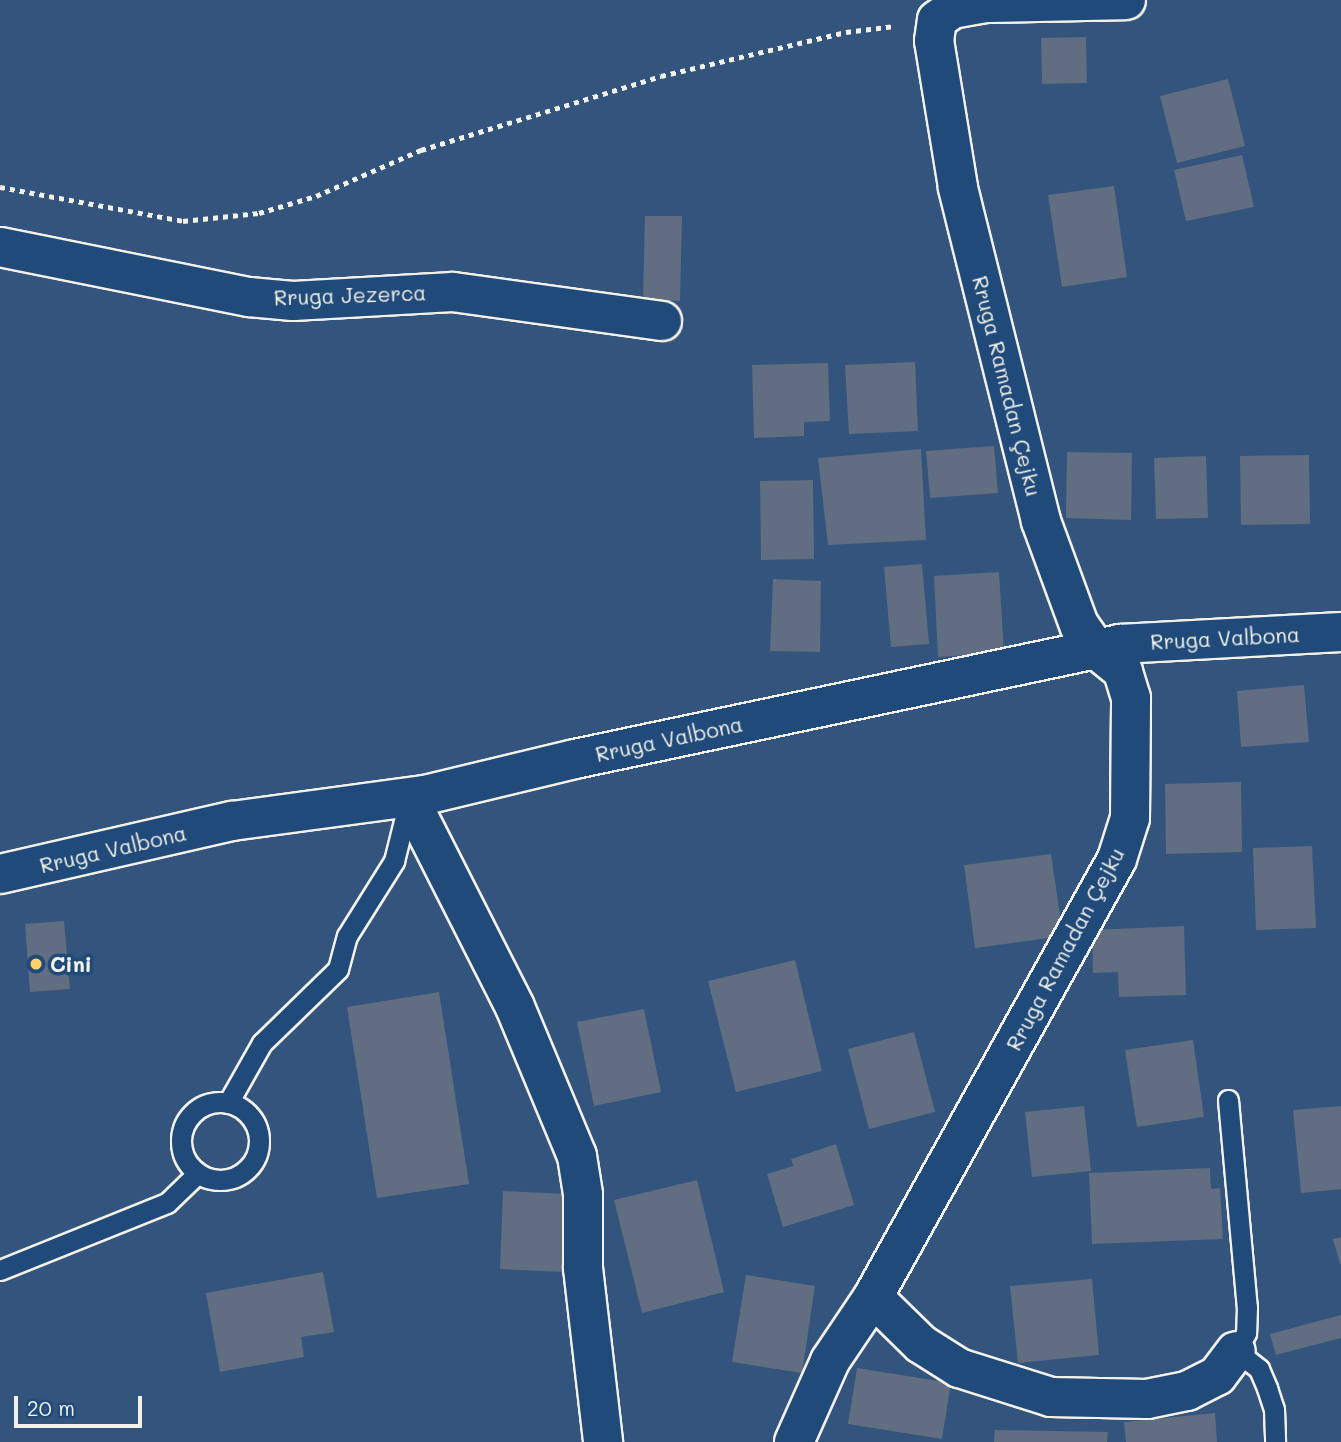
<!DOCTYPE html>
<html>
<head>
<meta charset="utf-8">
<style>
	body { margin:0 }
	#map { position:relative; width:1341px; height:1442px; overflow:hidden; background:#33547c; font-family:Mali,sans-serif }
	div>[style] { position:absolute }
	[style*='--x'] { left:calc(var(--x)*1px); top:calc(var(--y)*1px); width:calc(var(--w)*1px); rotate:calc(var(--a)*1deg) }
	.building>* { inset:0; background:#616d81 }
	.path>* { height:4.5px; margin-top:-2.25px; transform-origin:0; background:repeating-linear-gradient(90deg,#f4f1e8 0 5px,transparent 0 10px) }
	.roads { filter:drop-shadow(2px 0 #f4f1e8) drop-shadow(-2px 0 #f4f1e8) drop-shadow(0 2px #f4f1e8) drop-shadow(0 -2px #f4f1e8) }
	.lane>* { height:19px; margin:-9.5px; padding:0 9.5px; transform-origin:9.5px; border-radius:9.5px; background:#1f4a7a }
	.lane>.ring { margin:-9.5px; padding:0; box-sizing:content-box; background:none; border:19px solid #1f4a7a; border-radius:50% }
	.street>* { height:38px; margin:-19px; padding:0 19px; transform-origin:19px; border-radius:19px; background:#1f4a7a }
	.dots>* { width:19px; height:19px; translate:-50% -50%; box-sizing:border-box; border:4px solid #1f4a7a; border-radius:50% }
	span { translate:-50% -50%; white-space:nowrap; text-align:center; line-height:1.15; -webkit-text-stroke:7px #1f4a7a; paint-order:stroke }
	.street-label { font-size:21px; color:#f4f1e8 }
	.poi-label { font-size:21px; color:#f4f1e8; font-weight:700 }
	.left { translate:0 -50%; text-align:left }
	.scale { position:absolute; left:14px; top:1396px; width:128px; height:32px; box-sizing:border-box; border:4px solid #f4f1e8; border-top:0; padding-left:9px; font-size:21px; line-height:24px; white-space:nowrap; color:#f4f1e8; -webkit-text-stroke:5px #1f4a7a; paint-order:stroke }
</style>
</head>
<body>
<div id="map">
	<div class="building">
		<div style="clip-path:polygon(1086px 37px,1087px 83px,1042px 84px,1041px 38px)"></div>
		<div style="clip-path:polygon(1228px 79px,1245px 146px,1177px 163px,1160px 96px)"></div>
		<div style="clip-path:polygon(1242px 155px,1254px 207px,1186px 221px,1174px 170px)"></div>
		<div style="clip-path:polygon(1114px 186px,1127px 277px,1062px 287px,1048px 195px)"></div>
		<div style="clip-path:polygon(645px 216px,682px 216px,680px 301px,643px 299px)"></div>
		<div style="clip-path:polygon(915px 362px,918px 431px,849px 434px,845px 365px)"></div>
		<div style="clip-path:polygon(828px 363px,830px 421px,804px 422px,804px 436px,754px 438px,752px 365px)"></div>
		<div style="clip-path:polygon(994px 446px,998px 493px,930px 498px,926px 451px)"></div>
		<div style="clip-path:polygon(921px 449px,926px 540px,828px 545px,818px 458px)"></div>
		<div style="clip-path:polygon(1067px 452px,1132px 453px,1131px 520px,1066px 518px)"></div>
		<div style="clip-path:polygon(1309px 455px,1310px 524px,1241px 525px,1240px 456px)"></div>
		<div style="clip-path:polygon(1206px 456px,1208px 518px,1156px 519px,1154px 458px)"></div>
		<div style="clip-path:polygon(813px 480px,814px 559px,761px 560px,760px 481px)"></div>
		<div style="clip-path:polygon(922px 564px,929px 644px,891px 647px,884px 567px)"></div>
		<div style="clip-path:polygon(999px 572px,1004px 653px,938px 657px,934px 576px)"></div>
		<div style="clip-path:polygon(773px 579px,821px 581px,820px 652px,770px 651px)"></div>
		<div style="clip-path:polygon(1304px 685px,1309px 742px,1241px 747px,1237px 691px)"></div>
		<div style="clip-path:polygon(1241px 782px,1242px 852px,1166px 854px,1165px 784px)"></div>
		<div style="clip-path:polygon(1312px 846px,1316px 928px,1256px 930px,1253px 848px)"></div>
		<div style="clip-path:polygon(1051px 854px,1063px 936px,975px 948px,964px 865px)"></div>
		<div style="clip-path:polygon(64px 921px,70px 989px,30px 992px,25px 924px)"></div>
		<div style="clip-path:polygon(1184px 926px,1186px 995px,1119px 997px,1118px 972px,1093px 973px,1092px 930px)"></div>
		<div style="clip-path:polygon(795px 960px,822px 1071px,736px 1092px,708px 981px)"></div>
		<div style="clip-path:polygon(439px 992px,469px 1184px,377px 1198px,347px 1007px)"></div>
		<div style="clip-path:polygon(644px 1009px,661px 1092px,594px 1106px,577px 1022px)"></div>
		<div style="clip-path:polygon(914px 1032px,935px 1112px,869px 1129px,848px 1049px)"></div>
		<div style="clip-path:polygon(1193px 1040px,1204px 1117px,1137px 1127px,1125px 1050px)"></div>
		<div style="clip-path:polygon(1084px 1106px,1091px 1171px,1032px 1177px,1025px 1112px)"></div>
		<div style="clip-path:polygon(1341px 1106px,1341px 1189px,1301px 1193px,1293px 1110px)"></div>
		<div style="clip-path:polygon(836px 1144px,854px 1205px,783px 1227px,767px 1174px,793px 1166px,791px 1159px)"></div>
		<div style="clip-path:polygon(1210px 1168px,1211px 1189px,1220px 1188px,1223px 1239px,1092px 1244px,1089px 1173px)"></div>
		<div style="clip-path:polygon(697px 1180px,724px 1292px,642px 1313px,614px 1200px)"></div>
		<div style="clip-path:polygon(503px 1191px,568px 1194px,564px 1272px,500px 1269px)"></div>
		<div style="clip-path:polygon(1341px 1237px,1341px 1264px,1340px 1264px,1333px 1239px)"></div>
		<div style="clip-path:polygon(323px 1272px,334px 1332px,301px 1337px,304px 1357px,220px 1372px,206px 1293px)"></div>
		<div style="clip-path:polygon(746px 1275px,815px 1286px,802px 1373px,732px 1362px)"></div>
		<div style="clip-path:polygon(1092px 1279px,1099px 1355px,1018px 1363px,1010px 1286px)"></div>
		<div style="clip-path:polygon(1341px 1315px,1341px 1338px,1276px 1355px,1270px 1334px)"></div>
		<div style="clip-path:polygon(857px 1368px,951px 1383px,942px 1439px,848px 1424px)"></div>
		<div style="clip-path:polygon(1215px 1413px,1217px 1442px,1126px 1442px,1124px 1422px)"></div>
		<div style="clip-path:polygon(995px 1430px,1108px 1432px,1107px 1442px,994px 1442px)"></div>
	</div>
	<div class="path">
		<div style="--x:0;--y:187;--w:186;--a:10.5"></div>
		<div style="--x:183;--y:221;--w:76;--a:-6"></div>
		<div style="--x:259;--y:213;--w:59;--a:-16.6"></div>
		<div style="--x:316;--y:196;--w:115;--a:-23.7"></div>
		<div style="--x:421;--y:150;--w:251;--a:-17.1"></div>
		<div style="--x:661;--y:76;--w:190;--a:-13.4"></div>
		<div style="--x:846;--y:32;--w:49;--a:-7"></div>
	</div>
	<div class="roads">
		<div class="lane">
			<div style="--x:1228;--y:1100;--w:208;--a:84.8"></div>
			<div style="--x:1247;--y:1307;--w:26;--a:92"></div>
			<div style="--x:1246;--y:1333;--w:21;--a:119"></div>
			<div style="--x:1236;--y:1351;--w:29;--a:38"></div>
			<div style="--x:1259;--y:1369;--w:21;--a:67"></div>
			<div style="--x:1267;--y:1388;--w:22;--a:72"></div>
			<div style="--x:1274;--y:1409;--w:33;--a:88"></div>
			<div class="ring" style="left:181px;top:1102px;width:59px;height:59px"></div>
			<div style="--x:228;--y:1103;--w:69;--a:-60.5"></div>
			<div style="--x:262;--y:1043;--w:106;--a:-44.2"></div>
			<div style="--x:338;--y:969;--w:34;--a:-75"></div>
			<div style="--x:347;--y:936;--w:89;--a:-57.9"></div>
			<div style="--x:394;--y:861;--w:58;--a:-76"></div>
			<div style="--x:0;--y:1270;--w:180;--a:-21.9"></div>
			<div style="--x:167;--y:1203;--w:43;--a:-44.1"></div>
		</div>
		<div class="street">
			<div style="--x:0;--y:247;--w:254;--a:11.4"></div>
			<div style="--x:249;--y:297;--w:44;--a:5.2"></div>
			<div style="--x:293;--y:301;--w:160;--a:-3.2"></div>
			<div style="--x:453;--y:292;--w:211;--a:7.9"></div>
			<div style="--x:409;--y:798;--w:234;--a:63.1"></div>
			<div style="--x:515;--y:1007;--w:161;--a:67.4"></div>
			<div style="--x:577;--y:1156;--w:39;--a:81"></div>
			<div style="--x:583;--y:1195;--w:73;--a:90"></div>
			<div style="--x:583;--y:1268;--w:175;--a:83.4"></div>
			<div style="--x:0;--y:874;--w:238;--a:-12.9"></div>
			<div style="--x:232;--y:821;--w:195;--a:-7.7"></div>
			<div style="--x:425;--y:795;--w:154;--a:-13.5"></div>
			<div style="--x:575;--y:759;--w:557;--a:-11.92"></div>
			<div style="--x:1120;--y:644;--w:221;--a:-3.1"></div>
			<div style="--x:873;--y:1297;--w:67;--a:44.4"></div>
			<div style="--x:921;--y:1344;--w:45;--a:32.3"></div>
			<div style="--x:959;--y:1368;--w:96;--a:17.5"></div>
			<div style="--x:1051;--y:1397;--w:96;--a:1.2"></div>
			<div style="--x:1147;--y:1399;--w:41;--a:-11.3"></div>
			<div style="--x:1187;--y:1391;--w:34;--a:-27"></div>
			<div style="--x:1217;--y:1376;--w:31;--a:-53"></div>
			<div style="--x:794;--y:1442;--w:89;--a:-66"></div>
			<div style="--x:830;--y:1361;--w:77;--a:-56.1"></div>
			<div style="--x:873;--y:1297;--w:501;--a:-60.88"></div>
			<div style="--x:1117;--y:859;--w:43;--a:-72.4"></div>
			<div style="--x:1130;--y:818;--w:120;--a:-89.5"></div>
			<div style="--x:1131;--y:698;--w:28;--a:-107"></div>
			<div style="--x:1123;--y:671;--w:35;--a:-141"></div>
			<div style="--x:1096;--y:649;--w:29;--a:-125"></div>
			<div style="--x:1079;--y:625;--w:111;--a:-110.1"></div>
			<div style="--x:1041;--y:521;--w:344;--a:-104"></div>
			<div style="--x:958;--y:187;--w:148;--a:-99.3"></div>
			<div style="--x:934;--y:41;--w:21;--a:-82"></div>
			<div style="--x:937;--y:20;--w:19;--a:-36"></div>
			<div style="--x:952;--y:9;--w:34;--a:-10"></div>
			<div style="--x:985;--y:3;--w:141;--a:-1.2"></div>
		</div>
	</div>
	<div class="dots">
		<div style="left:36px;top:964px;background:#ffd166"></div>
	</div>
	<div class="street-label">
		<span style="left:350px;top:295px;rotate:-2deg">Rruga Jezerca</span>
		<span style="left:1007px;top:386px;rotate:76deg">Rruga Ramadan Çejku</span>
		<span style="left:1225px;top:638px;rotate:-3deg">Rruga Valbona</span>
		<span style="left:669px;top:739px;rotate:-12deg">Rruga Valbona</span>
		<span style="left:113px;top:849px;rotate:-13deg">Rruga Valbona</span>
		<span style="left:1065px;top:949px;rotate:-62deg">Rruga Ramadan Çejku</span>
	</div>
	<div class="poi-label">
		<span class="left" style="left:50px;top:964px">Cini</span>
	</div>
	<div class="scale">20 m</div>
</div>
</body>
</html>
